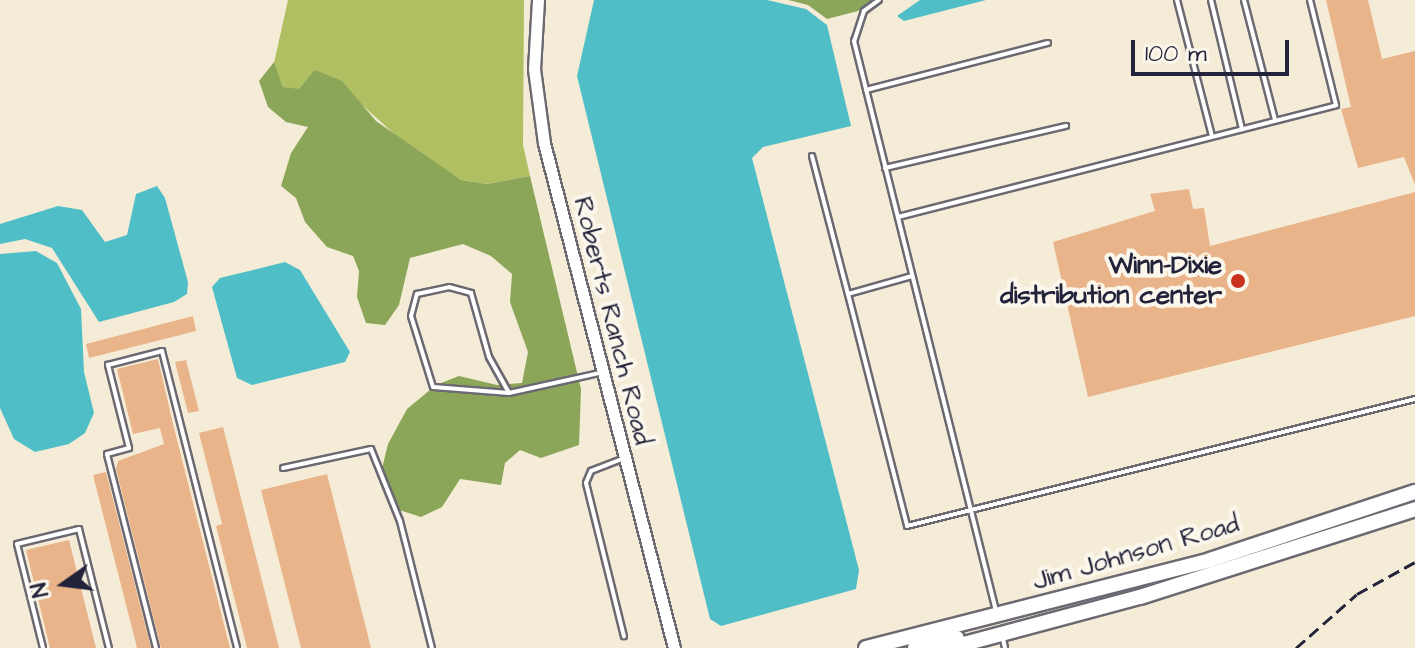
<!DOCTYPE html>
<html>
<head>
<meta charset="utf-8">
<style>
	body { margin:0 }
	#map { position:relative; width:1415px; height:648px; overflow:hidden; background:#f5ecd7; font-family:"Architects Daughter",sans-serif }
	div>[style] { position:absolute }
	[style*='--x'] { left:calc(var(--x)*1px); top:calc(var(--y)*1px); width:calc(var(--w)*1px); rotate:calc(var(--a)*1deg) }
	.green>* { inset:0; background:#afbf62 }
	.forest>* { inset:0; background:#8ba658 }
	.water>* { inset:0; background:#50bec7 }
	.building>* { inset:0; background:#e9b489 }
	.roads { filter:drop-shadow(2px 0 #6c6972) drop-shadow(-2px 0 #6c6972) drop-shadow(0 2px #6c6972) drop-shadow(0 -2px #6c6972) }
	.service>* { height:4px; margin:-2px; padding:0 2px; transform-origin:2px; border-radius:2px; background:#fff }
	.tertiary>* { height:11px; margin:-5.5px; padding:0 5.5px; transform-origin:5.5px; border-radius:5.5px; background:#fff }
	.primary>* { height:14px; margin:-7px; padding:0 7px; transform-origin:7px; border-radius:7px; background:#fff }
	.rail>* { height:3px; margin-top:-1.5px; transform-origin:0; background:repeating-linear-gradient(90deg,#22223b 0 12px,transparent 0 18px) }
	.dots>* { width:22px; height:22px; translate:-50% -50%; box-sizing:border-box; border:4px solid #fbf7ec; border-radius:50% }
	span { translate:-50% -50%; white-space:nowrap; text-align:center; line-height:1.15; -webkit-text-stroke:8px #fbf7ec; paint-order:stroke }
	.poi-label { font-size:26px; color:#22223b; font-weight:700 }
	.right { translate:-100% -50%; text-align:right }
	.street-label { font-size:26px; color:#22223b }
	.north { position:absolute; left:24px; top:544px; width:80px; height:80px; -webkit-text-stroke:6px #fbf7ec; paint-order:stroke; rotate:256deg; font-size:22px; font-weight:700; line-height:32px; text-align:center; color:#22223b }
	.north::after { content:''; display:block; margin:auto; width:28px; height:36px; background:#22223b; clip-path:polygon(50% 0,100% 100%,50% 72%,0 100%) }
	.scale { position:absolute; left:1131px; top:40px; width:158px; height:36px; box-sizing:border-box; border:4px solid #22223b; border-top:0; padding-left:10px; font-size:24px; line-height:28px; white-space:nowrap; color:#22223b; -webkit-text-stroke:6px #fbf7ec; paint-order:stroke }
</style>
</head>
<body>
<div id="map">
	<div class="green">
		<div style="clip-path:polygon(288px 0,524px 0,523px 145px,530px 176px,487px 184px,461px 180px,403px 142px,359px 102px,283px 87px,274px 63px)"></div>
	</div>
	<div class="forest">
		<div style="clip-path:polygon(788px 0,872px 0,858px 11px,827px 19px,808px 5px)"></div>
		<div style="clip-path:polygon(274px 62px,283px 87px,299px 89px,315px 70px,342px 81px,376px 121px,461px 180px,487px 184px,530px 176px,581px 389px,579px 445px,541px 458px,520px 450px,505px 463px,501px 485px,460px 479px,442px 507px,421px 517px,390px 507px,379px 481px,388px 444px,407px 409px,436px 385px,459px 376px,497px 385px,522px 383px,528px 352px,510px 302px,512px 274px,491px 256px,463px 244px,410px 258px,399px 305px,385px 325px,366px 323px,357px 297px,359px 271px,353px 256px,327px 247px,305px 222px,296px 198px,281px 186px,291px 153px,308px 127px,286px 122px,268px 107px,259px 81px)"></div>
	</div>
	<div class="water">
		<div style="clip-path:polygon(594px 0,767px 0,806px 9px,827px 25px,851px 126px,763px 147px,752px 158px,859px 570px,856px 589px,721px 626px,710px 619px,577px 76px)"></div>
		<div style="clip-path:polygon(920px 0,986px 0,904px 21px,897px 16px)"></div>
		<div style="clip-path:polygon(157px 186px,165px 198px,188px 282px,187px 294px,174px 302px,99px 322px,52px 248px,25px 239px,0 244px,0 224px,58px 206px,82px 210px,105px 242px,127px 235px,136px 194px)"></div>
		<div style="clip-path:polygon(36px 251px,57px 263px,81px 309px,84px 372px,94px 413px,85px 433px,69px 444px,35px 452px,14px 439px,0 408px,0 254px)"></div>
		<div style="clip-path:polygon(285px 262px,300px 270px,350px 352px,345px 362px,252px 385px,237px 378px,212px 287px,220px 278px)"></div>
	</div>
	<div class="building">
		<div style="clip-path:polygon(1326px 0,1368px 0,1382px 59px,1415px 51px,1415px 185px,1404px 157px,1358px 168px,1341px 109px,1351px 107px)"></div>
		<div style="clip-path:polygon(1189px 189px,1193px 209px,1204px 208px,1210px 246px,1415px 192px,1415px 316px,1088px 397px,1053px 242px,1155px 211px,1150px 194px)"></div>
		<div style="clip-path:polygon(193px 316px,196px 331px,89px 358px,86px 344px)"></div>
		<div style="clip-path:polygon(158px 359px,173px 424px,230px 648px,161px 648px,116px 469px,118px 461px,164px 444px,160px 428px,133px 434px,117px 369px)"></div>
		<div style="clip-path:polygon(186px 360px,199px 411px,188px 413px,175px 362px)"></div>
		<div style="clip-path:polygon(223px 427px,279px 648px,247px 648px,216px 526px,222px 524px,199px 433px)"></div>
		<div style="clip-path:polygon(106px 472px,151px 648px,137px 648px,93px 475px)"></div>
		<div style="clip-path:polygon(327px 474px,371px 648px,301px 648px,261px 490px)"></div>
		<div style="clip-path:polygon(69px 540px,96px 648px,50px 648px,26px 550px)"></div>
	</div>
	<div class="roads">
		<div class="service">
			<div style="--x:879;--y:0;--w:19;--a:144"></div>
			<div style="--x:864;--y:11;--w:32;--a:108"></div>
			<div style="--x:854;--y:41;--w:587;--a:76.01"></div>
			<div style="--x:1177;--y:0;--w:140;--a:75.6"></div>
			<div style="--x:1211;--y:0;--w:133;--a:76.5"></div>
			<div style="--x:1244;--y:0;--w:124;--a:75.5"></div>
			<div style="--x:866;--y:90;--w:188;--a:-14.5"></div>
			<div style="--x:812;--y:156;--w:143;--a:75.4"></div>
			<div style="--x:885;--y:168;--w:186;--a:-13.1"></div>
			<div style="--x:898;--y:217;--w:452;--a:-14.3"></div>
			<div style="--x:1336;--y:105;--w:108;--a:-103.9"></div>
			<div style="--x:912;--y:276;--w:66;--a:164.3"></div>
			<div style="--x:848;--y:294;--w:239;--a:75.7"></div>
			<div style="--x:907;--y:526;--w:524;--a:-14.04"></div>
			<div style="--x:509;--y:393;--w:76;--a:-175.5"></div>
			<div style="--x:433;--y:387;--w:74;--a:-107.2"></div>
			<div style="--x:411;--y:316;--w:23;--a:-75"></div>
			<div style="--x:417;--y:294;--w:33;--a:-12"></div>
			<div style="--x:449;--y:287;--w:23;--a:15"></div>
			<div style="--x:471;--y:293;--w:66;--a:74.3"></div>
			<div style="--x:489;--y:357;--w:41;--a:60.9"></div>
			<div style="--x:509;--y:393;--w:92;--a:-12.5"></div>
			<div style="--x:622;--y:459;--w:33;--a:159"></div>
			<div style="--x:591;--y:471;--w:13;--a:113"></div>
			<div style="--x:586;--y:483;--w:158;--a:76.1"></div>
			<div style="--x:283;--y:468;--w:90;--a:-12.2"></div>
			<div style="--x:371;--y:449;--w:78;--a:68.1"></div>
			<div style="--x:400;--y:521;--w:131;--a:75.9"></div>
			<div style="--x:1003;--y:639;--w:9;--a:77"></div>
			<div style="--x:43;--y:648;--w:107;--a:-104"></div>
			<div style="--x:17;--y:544;--w:64;--a:-13.6"></div>
			<div style="--x:79;--y:529;--w:123;--a:75.9"></div>
			<div style="--x:156;--y:648;--w:200;--a:-104.2"></div>
			<div style="--x:107;--y:454;--w:23;--a:-15"></div>
			<div style="--x:129;--y:448;--w:86;--a:-104.2"></div>
			<div style="--x:108;--y:365;--w:56;--a:-14.5"></div>
			<div style="--x:162;--y:351;--w:306;--a:75.8"></div>
		</div>
		<div class="tertiary">
			<div style="--x:538;--y:0;--w:69;--a:93.3"></div>
			<div style="--x:534;--y:69;--w:75;--a:82.3"></div>
			<div style="--x:544;--y:143;--w:521;--a:75.56"></div>
		</div>
		<div class="primary">
			<div style="--x:866;--y:648;--w:355;--a:-14.3"></div>
			<div style="--x:1210;--y:560;--w:216;--a:-18.4"></div>
			<div style="--x:915;--y:648;--w:43;--a:-13.4"></div>
			<div style="--x:949;--y:648;--w:198;--a:-15"></div>
			<div style="--x:1140;--y:597;--w:289;--a:-17.7"></div>
		</div>
	</div>
	<div class="rail">
		<div style="--x:1296;--y:648;--w:81;--a:-41.5"></div>
		<div style="--x:1357;--y:594;--w:66;--a:-28.9"></div>
	</div>
	<div class="dots">
		<div style="left:1238px;top:281px;background:#c8321e"></div>
	</div>
	<div class="poi-label">
		<span class="right" style="left:1222px;top:281px">Winn-Dixie<br>distribution center</span>
	</div>
	<div class="street-label">
		<span style="left:612px;top:321px;rotate:76deg">Roberts Ranch Road</span>
		<span style="left:1136px;top:553px;rotate:-16deg">Jim Johnson Road</span>
	</div>
	<div class="north">N</div>
	<div class="scale">100 m</div>
</div>
</body>
</html>
